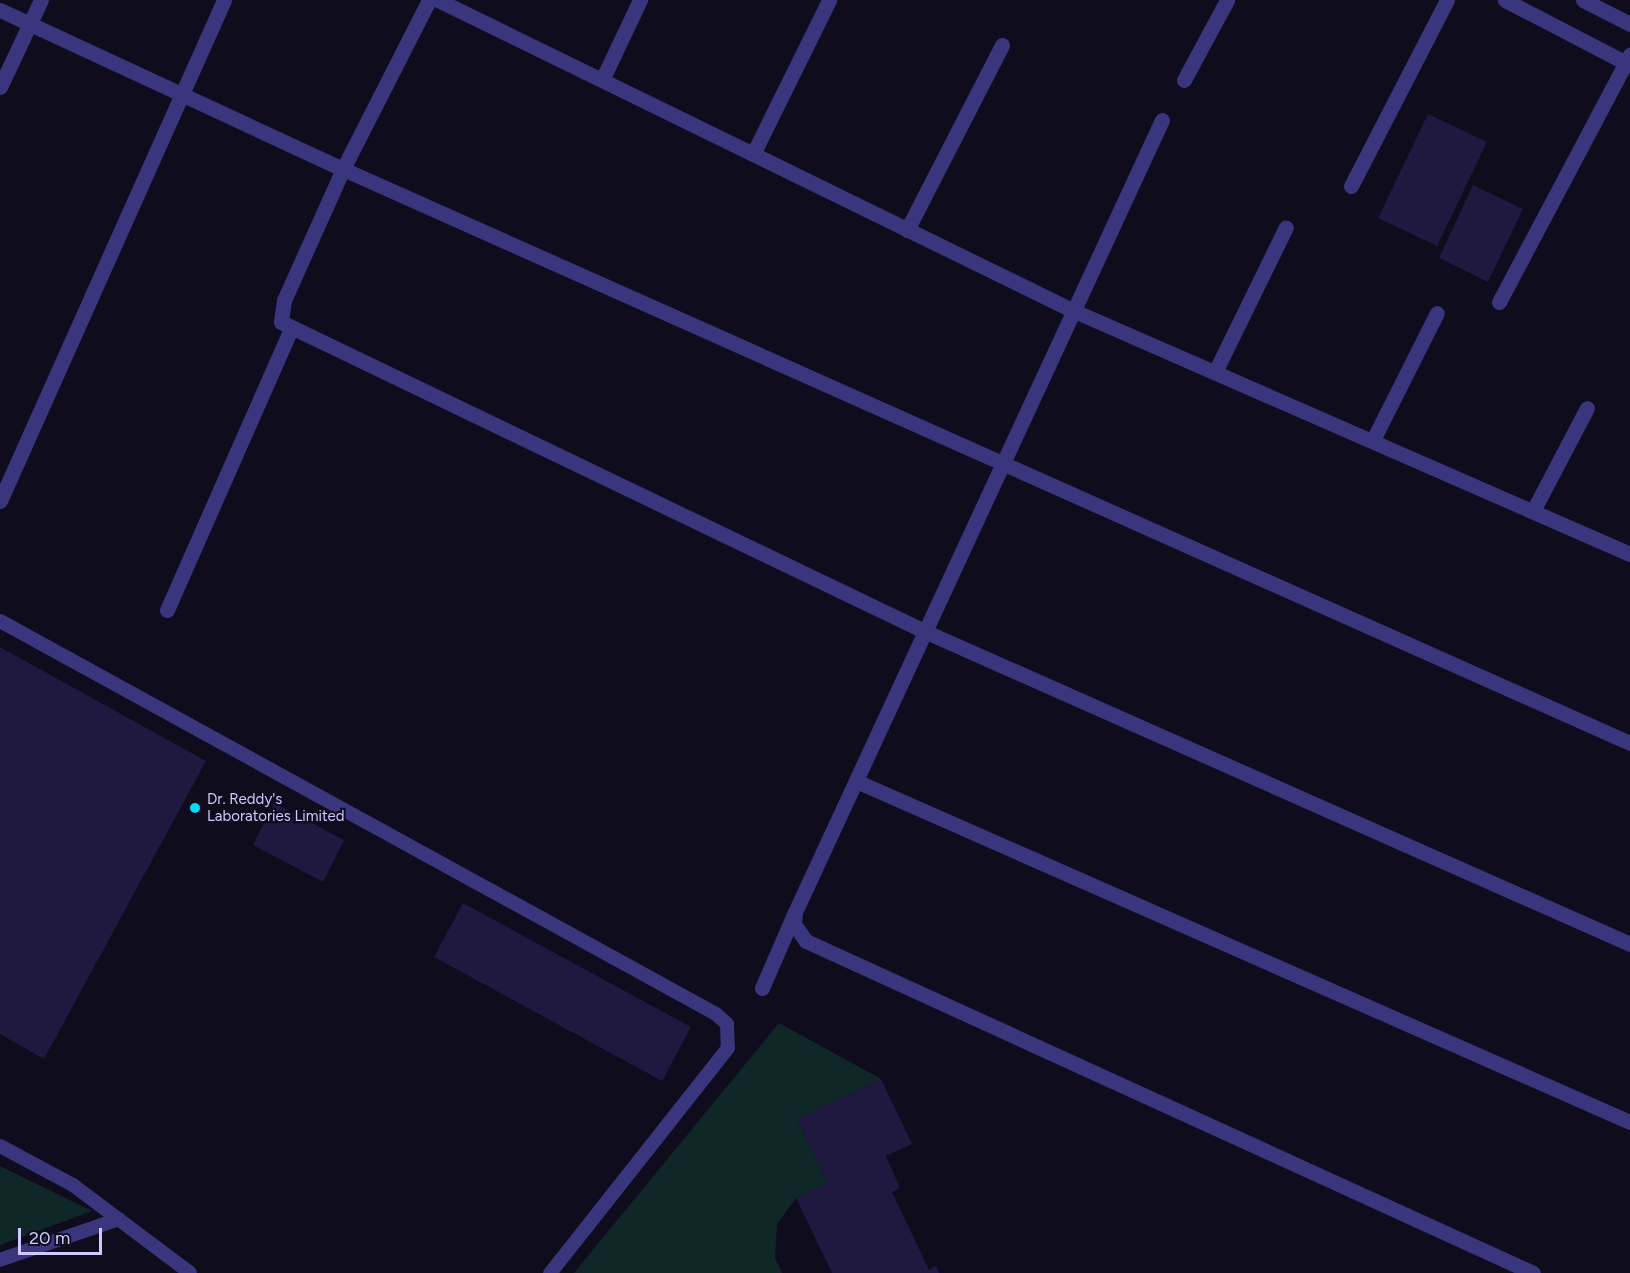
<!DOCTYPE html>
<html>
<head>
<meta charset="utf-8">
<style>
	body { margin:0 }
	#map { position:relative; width:1630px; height:1273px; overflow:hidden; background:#0f0c1e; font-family:Figtree,sans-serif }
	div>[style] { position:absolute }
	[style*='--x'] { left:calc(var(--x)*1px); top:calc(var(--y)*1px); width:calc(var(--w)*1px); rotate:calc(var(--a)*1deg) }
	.green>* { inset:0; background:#0f2827 }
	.building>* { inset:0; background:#1f183f }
	.service>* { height:14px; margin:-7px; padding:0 7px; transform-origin:7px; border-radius:7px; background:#39367d }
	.minor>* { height:15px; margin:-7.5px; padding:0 7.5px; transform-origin:7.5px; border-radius:7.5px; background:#39367d }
	.dots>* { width:16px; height:16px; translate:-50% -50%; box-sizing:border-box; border:3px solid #0f0c1e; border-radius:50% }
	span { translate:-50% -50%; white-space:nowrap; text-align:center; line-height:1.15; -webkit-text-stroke:4.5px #0f0c1e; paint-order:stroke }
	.poi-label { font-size:15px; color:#cfc9ff }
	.left { translate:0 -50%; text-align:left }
	.scale { position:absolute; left:18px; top:1228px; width:84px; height:27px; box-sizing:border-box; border:3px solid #cfc9ff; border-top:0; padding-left:8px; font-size:18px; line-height:21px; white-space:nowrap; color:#cfc9ff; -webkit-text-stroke:4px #0f0c1e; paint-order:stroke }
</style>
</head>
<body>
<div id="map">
	<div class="green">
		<div style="clip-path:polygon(779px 1023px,881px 1079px,797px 1119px,827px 1183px,796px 1198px,777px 1224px,775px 1258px,782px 1273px,574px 1273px)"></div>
		<div style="clip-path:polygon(0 1166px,92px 1211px,0 1245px)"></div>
	</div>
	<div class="building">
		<div style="clip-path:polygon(1428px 114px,1487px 142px,1437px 246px,1378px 218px)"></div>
		<div style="clip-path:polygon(1473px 185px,1523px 209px,1488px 282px,1439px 258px)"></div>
		<div style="clip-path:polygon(0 647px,206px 761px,44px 1059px,0 1034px)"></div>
		<div style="clip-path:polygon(274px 803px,344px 840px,323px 882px,253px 845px)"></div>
		<div style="clip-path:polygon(463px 903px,691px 1027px,662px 1081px,434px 957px)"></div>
		<div style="clip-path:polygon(881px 1079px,912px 1144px,886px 1156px,900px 1188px,892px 1192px,929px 1270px,936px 1266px,939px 1273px,832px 1273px,796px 1198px,827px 1183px,797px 1119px)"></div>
	</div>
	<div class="service">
		<div style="--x:0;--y:621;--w:817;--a:28.76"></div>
		<div style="--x:716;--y:1014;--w:15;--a:42"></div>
		<div style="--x:727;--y:1024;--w:24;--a:88"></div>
		<div style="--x:728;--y:1048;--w:287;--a:128.3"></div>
		<div style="--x:0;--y:1146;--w:83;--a:28.1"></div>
		<div style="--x:73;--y:1185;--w:146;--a:36.9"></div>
		<div style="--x:0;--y:1260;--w:126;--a:-19"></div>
	</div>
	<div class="minor">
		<div style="--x:429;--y:0;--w:190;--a:117"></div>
		<div style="--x:343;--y:169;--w:144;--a:114.2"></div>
		<div style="--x:284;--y:300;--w:22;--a:98"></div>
		<div style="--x:281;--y:322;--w:713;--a:25.67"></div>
		<div style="--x:924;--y:631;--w:772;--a:23.91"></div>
		<div style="--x:438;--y:0;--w:706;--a:26.06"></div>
		<div style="--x:1072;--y:310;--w:609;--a:23.62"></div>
		<div style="--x:1505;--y:0;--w:141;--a:27.5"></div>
		<div style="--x:1583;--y:0;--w:53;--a:27.1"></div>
		<div style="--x:0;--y:10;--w:378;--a:24.9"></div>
		<div style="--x:343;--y:169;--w:1409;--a:24.04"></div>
		<div style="--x:602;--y:80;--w:89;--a:-64.6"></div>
		<div style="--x:1184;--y:80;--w:91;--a:-61.7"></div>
		<div style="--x:0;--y:87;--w:96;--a:-64.8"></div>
		<div style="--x:1162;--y:120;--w:873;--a:114.86"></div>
		<div style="--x:795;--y:912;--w:12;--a:95"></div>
		<div style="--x:794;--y:924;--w:21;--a:55"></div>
		<div style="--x:806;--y:941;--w:799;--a:24.54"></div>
		<div style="--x:753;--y:154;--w:172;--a:-63.7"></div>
		<div style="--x:1351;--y:186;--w:209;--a:-62.7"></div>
		<div style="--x:907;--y:230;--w:208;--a:-62.8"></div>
		<div style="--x:1499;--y:302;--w:280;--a:-62.1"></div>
		<div style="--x:1215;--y:372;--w:161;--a:-63.9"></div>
		<div style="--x:1373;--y:440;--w:142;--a:-63.3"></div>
		<div style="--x:0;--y:501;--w:549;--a:-65.91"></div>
		<div style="--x:1534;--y:509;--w:114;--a:-62.3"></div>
		<div style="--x:167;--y:610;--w:307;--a:-66.2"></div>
		<div style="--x:856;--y:781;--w:846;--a:23.78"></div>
		<div style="--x:762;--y:988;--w:81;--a:-66.6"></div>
	</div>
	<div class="dots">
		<div style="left:195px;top:808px;background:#00dcf4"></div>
	</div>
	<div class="poi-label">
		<span class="left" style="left:207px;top:808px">Dr. Reddy's<br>Laboratories Limited</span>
	</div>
	<div class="scale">20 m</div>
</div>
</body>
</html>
